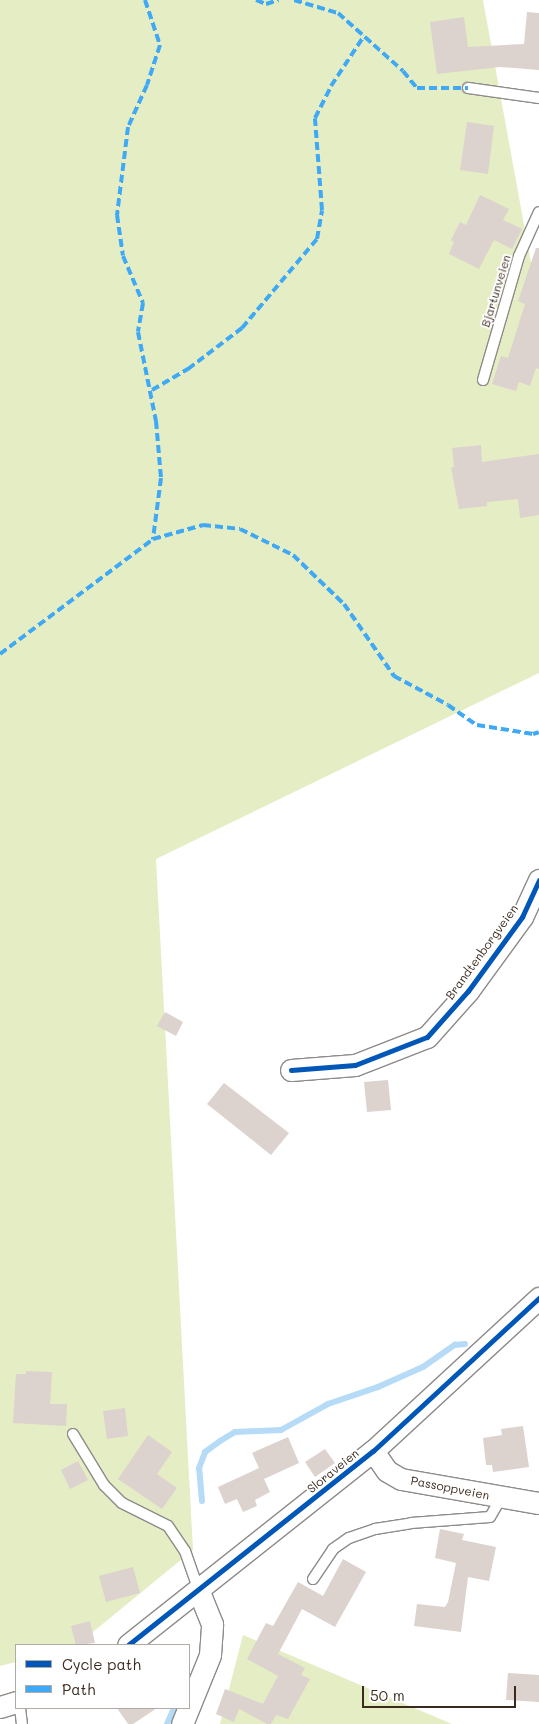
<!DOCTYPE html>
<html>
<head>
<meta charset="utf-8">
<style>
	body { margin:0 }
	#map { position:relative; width:539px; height:1724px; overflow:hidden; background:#fff; font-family:Mali,sans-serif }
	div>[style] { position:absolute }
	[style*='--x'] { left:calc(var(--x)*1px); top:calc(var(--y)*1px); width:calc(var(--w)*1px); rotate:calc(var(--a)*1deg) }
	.green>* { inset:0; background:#e5edc4 }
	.stream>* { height:6px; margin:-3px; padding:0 3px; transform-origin:3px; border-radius:3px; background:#b6dbf7 }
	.building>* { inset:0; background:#dcd2ce }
	.roads { filter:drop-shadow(1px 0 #8e8b88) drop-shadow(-1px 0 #8e8b88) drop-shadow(0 1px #8e8b88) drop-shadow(0 -1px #8e8b88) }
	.service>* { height:10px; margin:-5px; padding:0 5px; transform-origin:5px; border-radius:5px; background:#fff }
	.minor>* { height:21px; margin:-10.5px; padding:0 10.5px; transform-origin:10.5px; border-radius:10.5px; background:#fff }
	.quiet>* { height:4px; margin-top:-2px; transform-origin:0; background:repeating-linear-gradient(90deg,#3fa9f5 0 8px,transparent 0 12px) }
	.cycleway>* { height:5px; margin:-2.5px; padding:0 2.5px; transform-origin:2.5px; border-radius:2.5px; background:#0057b8 }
	span { translate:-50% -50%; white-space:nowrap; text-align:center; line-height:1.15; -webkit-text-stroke:4px #fff; paint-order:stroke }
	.street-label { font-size:12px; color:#3b2a1e }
	.legend { position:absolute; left:15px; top:1644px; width:175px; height:65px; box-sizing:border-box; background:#fff; border:1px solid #b1aaa5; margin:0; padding:6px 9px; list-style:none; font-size:15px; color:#3b2a1e }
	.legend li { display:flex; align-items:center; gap:10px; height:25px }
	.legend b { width:25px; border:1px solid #b1aaa5 }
	.scale { position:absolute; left:362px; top:1686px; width:154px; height:22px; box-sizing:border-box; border:2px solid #3b2a1e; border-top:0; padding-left:6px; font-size:15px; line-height:18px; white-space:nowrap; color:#3b2a1e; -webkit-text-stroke:4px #fff; paint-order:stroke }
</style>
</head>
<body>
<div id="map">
	<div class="green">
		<div style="clip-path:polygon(0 0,483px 0,539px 307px,539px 673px,156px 859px,193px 1550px,77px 1645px,16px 1645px,16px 1662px,0 1666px)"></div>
		<div style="clip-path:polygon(243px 1635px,452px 1724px,220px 1724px)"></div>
	</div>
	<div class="stream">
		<div style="--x:202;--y:1501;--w:33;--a:-95"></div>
		<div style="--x:199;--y:1468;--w:17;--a:-69"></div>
		<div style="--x:205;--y:1452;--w:19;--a:-36"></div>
		<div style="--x:220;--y:1441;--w:17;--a:-31"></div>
		<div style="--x:235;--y:1432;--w:46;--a:-2.5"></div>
		<div style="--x:281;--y:1430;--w:54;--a:-29"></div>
		<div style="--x:328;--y:1404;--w:53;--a:-18.8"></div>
		<div style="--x:378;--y:1387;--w:49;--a:-24"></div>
		<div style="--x:423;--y:1367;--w:39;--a:-35"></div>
		<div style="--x:455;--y:1345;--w:10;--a:-6"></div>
		<div style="--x:167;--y:1724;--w:17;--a:-66"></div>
	</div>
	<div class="building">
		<div style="clip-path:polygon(527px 12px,539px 13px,539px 70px,500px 67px,437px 74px,430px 22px,464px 17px,468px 47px,524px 44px)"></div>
		<div style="clip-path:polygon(467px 122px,494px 126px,488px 174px,460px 170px)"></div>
		<div style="clip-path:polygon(480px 195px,509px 209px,503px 220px,522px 229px,512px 249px,494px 240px,479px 269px,449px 254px,454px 242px,451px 240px,460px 222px,466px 225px)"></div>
		<div style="clip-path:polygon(536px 248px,539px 248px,539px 369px,536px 368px,530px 386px,519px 382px,516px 391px,492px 384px,501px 356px,508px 358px,525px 304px,518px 301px)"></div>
		<div style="clip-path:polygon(481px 445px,482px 462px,539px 454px,539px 515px,520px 518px,518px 499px,487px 502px,487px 506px,459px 509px,451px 467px,454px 467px,452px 448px)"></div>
		<div style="clip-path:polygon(165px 1012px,183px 1022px,176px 1036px,157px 1026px)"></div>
		<div style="clip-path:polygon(388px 1080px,391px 1110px,367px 1112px,364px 1082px)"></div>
		<div style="clip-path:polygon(224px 1083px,289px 1133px,271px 1155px,207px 1104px)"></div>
		<div style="clip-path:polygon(26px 1371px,52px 1372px,50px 1404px,67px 1404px,66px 1426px,13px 1423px,16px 1374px,26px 1374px)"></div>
		<div style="clip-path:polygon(125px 1408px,128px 1436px,107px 1439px,103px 1411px)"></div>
		<div style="clip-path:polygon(523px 1426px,529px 1467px,493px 1472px,492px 1465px,486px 1465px,483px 1438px,502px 1435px,501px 1429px)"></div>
		<div style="clip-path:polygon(148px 1435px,172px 1452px,157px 1474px,177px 1488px,162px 1509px,118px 1479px)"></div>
		<div style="clip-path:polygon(288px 1437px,299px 1463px,264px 1479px,270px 1492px,255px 1500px,257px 1506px,243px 1512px,237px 1499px,225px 1504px,218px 1487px,259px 1468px,252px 1453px)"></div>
		<div style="clip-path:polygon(325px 1449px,335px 1463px,315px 1477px,305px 1462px)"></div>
		<div style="clip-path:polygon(78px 1461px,88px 1480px,70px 1489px,61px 1470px)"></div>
		<div style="clip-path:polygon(440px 1529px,464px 1534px,462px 1540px,496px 1547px,489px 1581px,468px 1577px,461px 1632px,414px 1626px,417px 1604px,445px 1607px,448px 1602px,456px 1563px,435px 1558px)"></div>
		<div style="clip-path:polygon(343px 1559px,366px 1572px,335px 1627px,302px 1609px,278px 1654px,305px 1668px,301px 1675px,310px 1679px,288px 1719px,276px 1715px,271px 1724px,267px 1724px,239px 1709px,234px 1722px,216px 1714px,225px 1689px,263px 1704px,278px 1676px,247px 1659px,266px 1623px,273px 1626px,298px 1582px,323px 1596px)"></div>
		<div style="clip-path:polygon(133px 1567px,140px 1593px,106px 1602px,99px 1576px)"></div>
		<div style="clip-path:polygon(90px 1621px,95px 1643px,76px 1645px,71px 1626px)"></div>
		<div style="clip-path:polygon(508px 1673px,539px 1675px,539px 1702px,506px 1700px)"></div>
		<div style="clip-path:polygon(117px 1708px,157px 1708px,133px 1724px,128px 1724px)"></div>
	</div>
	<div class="roads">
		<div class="service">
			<div style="--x:468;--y:88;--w:72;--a:8"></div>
			<div style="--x:483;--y:380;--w:129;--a:-73.8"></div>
			<div style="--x:519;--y:256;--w:48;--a:-65.6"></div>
			<div style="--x:73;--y:1434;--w:60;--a:58.7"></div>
			<div style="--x:104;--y:1485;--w:25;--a:45"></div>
			<div style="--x:122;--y:1503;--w:51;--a:26.6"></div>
			<div style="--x:168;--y:1526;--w:30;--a:56"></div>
			<div style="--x:185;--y:1551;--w:42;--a:70.7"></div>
			<div style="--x:313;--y:1579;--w:36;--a:-56"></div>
			<div style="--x:333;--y:1549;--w:19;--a:-35"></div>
			<div style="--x:349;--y:1538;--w:28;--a:-19"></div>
			<div style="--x:375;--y:1529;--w:36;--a:-9"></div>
			<div style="--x:411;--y:1523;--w:79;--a:-4.3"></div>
			<div style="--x:490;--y:1517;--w:22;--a:-60"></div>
			<div style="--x:20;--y:1708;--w:16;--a:83"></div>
		</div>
		<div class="minor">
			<div style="--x:291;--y:1070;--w:64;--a:-4.5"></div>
			<div style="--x:355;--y:1065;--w:77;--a:-21.3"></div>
			<div style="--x:427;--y:1037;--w:62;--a:-48.3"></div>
			<div style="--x:468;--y:991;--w:92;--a:-53.9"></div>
			<div style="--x:522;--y:917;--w:41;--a:-65.3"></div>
			<div style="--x:373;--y:1451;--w:24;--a:55"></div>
			<div style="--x:387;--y:1471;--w:16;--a:30"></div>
			<div style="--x:401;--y:1479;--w:140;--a:9.9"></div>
			<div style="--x:128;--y:1645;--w:313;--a:-38.4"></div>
			<div style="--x:373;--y:1451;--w:226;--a:-42.7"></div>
			<div style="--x:0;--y:1707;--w:17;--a:-17"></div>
			<div style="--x:182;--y:1724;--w:74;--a:-67.9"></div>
			<div style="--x:210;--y:1655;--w:31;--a:-86"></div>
			<div style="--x:212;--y:1624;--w:35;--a:-112"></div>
		</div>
	</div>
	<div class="quiet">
		<div style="--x:145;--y:0;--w:47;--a:71.6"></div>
		<div style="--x:160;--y:45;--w:42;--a:108"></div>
		<div style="--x:147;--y:85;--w:46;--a:114.3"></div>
		<div style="--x:128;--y:127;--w:89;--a:97.1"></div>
		<div style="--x:117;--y:215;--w:41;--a:81.7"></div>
		<div style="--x:123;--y:256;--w:51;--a:66.9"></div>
		<div style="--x:143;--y:303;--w:29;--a:100"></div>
		<div style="--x:138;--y:332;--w:91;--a:78.6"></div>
		<div style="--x:156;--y:421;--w:57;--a:85"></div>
		<div style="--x:161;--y:478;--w:62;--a:97.5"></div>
		<div style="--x:256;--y:0;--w:11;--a:22"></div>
		<div style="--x:266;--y:4;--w:13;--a:-18"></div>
		<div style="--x:294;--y:0;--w:46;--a:16.5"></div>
		<div style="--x:338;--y:13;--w:87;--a:41.7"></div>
		<div style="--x:403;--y:71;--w:22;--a:51"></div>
		<div style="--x:417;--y:88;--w:51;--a:0"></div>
		<div style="--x:152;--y:390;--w:42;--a:-30.3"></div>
		<div style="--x:188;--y:369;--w:68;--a:-37.2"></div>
		<div style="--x:242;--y:328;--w:116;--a:-49.9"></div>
		<div style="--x:317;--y:239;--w:29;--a:-80"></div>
		<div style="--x:322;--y:210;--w:92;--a:-94.4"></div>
		<div style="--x:315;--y:118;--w:36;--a:-63"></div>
		<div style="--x:331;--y:86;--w:60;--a:-56.6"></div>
		<div style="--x:0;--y:654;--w:191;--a:-36.9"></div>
		<div style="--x:153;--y:539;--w:52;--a:-15.6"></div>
		<div style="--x:203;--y:525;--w:37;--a:6"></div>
		<div style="--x:240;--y:529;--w:59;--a:26.1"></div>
		<div style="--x:293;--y:555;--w:71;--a:43.9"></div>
		<div style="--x:344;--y:604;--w:88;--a:55.2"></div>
		<div style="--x:394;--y:676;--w:61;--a:28.2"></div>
		<div style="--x:448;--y:705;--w:35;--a:35"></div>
		<div style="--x:477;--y:725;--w:57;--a:9.1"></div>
		<div style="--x:533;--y:734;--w:6;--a:-18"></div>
	</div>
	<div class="cycleway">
		<div style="--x:291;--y:1070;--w:64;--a:-4.5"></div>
		<div style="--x:355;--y:1065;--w:77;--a:-21.3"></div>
		<div style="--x:427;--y:1037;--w:62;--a:-48.3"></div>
		<div style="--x:468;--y:991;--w:92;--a:-53.9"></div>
		<div style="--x:522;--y:917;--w:41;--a:-65.3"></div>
		<div style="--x:128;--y:1645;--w:313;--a:-38.4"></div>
		<div style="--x:373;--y:1451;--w:226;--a:-42.7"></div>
	</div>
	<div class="street-label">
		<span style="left:496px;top:291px;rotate:-73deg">Bjartunveien</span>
		<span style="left:482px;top:952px;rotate:-54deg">Brandtenborgveien</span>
		<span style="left:333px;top:1471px;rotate:-39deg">Sloraveien</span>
		<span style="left:450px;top:1488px;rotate:11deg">Passoppveien</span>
	</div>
	<ul class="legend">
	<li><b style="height:6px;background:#0057b8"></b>Cycle path</li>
	<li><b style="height:6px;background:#3fa9f5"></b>Path</li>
	</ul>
	<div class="scale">50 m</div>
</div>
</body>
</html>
